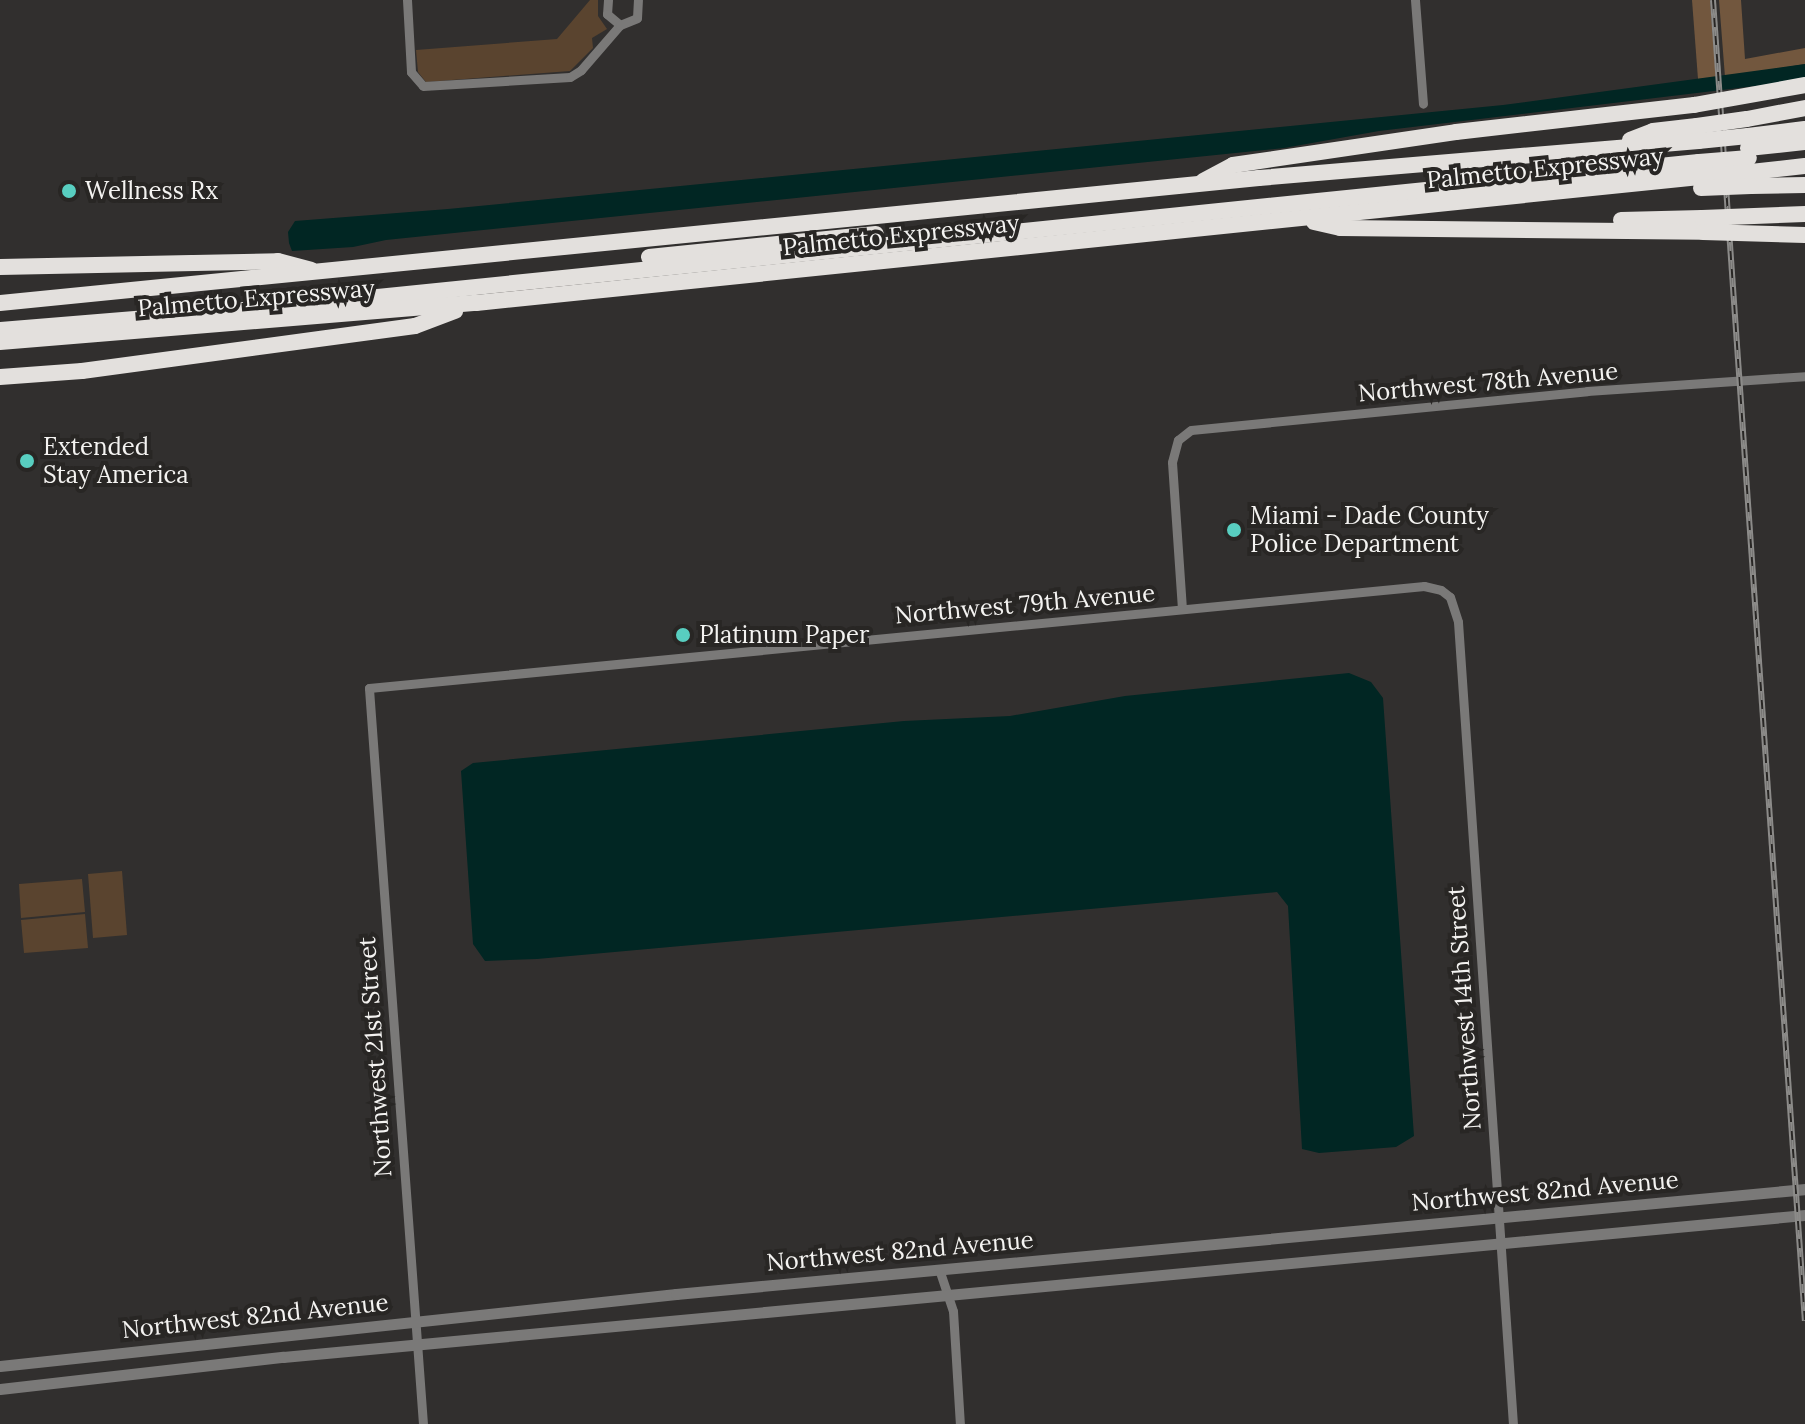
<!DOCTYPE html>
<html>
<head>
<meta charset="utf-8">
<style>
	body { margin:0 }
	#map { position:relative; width:1805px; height:1424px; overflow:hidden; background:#312f2e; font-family:Lora,serif }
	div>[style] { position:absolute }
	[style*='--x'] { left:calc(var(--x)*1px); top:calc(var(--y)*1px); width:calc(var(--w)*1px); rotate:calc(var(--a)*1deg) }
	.green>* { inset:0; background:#5a442f }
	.forest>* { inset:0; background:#72573e }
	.water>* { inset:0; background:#012623 }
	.minor>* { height:9px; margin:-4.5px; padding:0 4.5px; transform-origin:4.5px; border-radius:4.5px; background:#7a7978 }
	.tertiary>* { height:11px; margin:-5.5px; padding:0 5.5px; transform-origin:5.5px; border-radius:5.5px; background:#7a7978 }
	.motorway>* { height:16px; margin:-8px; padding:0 8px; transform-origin:8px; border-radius:8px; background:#e3e0dd }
	.rail>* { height:6px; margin-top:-3px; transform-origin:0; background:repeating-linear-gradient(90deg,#282624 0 9px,#8c8b89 0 18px); box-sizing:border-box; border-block:2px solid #8c8b89 }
	.motorway-bridge>* { height:16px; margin:-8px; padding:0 8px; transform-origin:8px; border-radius:8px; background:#e3e0dd }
	.dots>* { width:22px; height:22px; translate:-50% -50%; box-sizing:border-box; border:4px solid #282624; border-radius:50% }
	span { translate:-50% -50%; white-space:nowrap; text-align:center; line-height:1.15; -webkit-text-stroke:8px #282624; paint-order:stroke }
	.street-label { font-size:24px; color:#f4f3f1 }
	.poi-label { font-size:24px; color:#f4f3f1 }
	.left { translate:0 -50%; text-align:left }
</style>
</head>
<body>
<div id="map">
	<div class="green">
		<div style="clip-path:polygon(590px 0,598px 0,598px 16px,607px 29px,592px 38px,593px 48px,570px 71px,426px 82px,418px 72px,416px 50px,557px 39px)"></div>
		<div style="clip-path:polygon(122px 871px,127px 935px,93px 938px,88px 874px)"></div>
		<div style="clip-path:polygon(82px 879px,85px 912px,21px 918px,19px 884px)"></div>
		<div style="clip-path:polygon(85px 914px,88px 948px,24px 953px,21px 920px)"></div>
	</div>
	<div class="forest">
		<div style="clip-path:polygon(1692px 0,1710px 0,1716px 78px,1698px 79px)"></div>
		<div style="clip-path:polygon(1719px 0,1741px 0,1745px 59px,1805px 48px,1805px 64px,1725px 77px)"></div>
	</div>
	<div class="water">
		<div style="clip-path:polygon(1805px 64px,1805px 80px,1379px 131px,1284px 148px,386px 240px,353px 247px,292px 251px,289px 243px,288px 232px,295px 221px,448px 209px,1503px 105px)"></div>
		<div style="clip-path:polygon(1349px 673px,1371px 682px,1383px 698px,1414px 1136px,1396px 1147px,1319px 1153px,1302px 1149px,1288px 906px,1277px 892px,537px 959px,485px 961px,473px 944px,461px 771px,473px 763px,904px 721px,1010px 716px,1125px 696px)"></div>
	</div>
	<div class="minor">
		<div style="--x:407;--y:0;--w:72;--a:86.8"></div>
		<div style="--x:411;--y:72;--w:18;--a:49"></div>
		<div style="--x:423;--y:86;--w:147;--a:-3.5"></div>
		<div style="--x:570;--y:77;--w:13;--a:-32"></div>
		<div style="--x:581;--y:70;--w:60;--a:-49.1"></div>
		<div style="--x:608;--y:0;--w:14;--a:94"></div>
		<div style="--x:607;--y:14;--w:17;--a:40"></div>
		<div style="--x:620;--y:25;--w:18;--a:-22"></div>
		<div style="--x:637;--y:18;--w:18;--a:-87"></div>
		<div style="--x:1415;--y:0;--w:104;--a:85.6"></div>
		<div style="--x:1182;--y:609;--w:147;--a:-93.9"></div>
		<div style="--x:1172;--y:462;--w:23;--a:-75"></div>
		<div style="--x:1178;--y:440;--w:16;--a:-38"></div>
		<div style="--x:1191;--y:430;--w:398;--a:-5.6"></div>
		<div style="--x:1587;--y:391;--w:219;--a:-3.9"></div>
		<div style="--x:939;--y:1269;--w:44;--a:71.6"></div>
		<div style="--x:953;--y:1311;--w:113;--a:86.5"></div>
		<div style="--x:423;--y:1424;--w:738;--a:-94.2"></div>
		<div style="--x:369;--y:688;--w:1060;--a:-5.52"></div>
		<div style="--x:1424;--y:586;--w:17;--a:13"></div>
		<div style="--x:1441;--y:590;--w:11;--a:38"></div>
		<div style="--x:1450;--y:597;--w:26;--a:72"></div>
		<div style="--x:1458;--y:622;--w:804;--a:86.08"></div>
	</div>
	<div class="tertiary">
		<div style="--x:0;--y:1366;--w:680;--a:-6.08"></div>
		<div style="--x:676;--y:1294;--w:1134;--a:-5.31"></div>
		<div style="--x:0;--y:1389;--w:285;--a:-6.5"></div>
		<div style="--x:283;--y:1357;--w:1529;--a:-5.33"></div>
	</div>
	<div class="motorway">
		<div style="--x:1747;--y:119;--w:59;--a:-10.7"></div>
		<div style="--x:1748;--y:136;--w:57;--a:-7"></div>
		<div style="--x:1630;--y:140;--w:25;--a:-21"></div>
		<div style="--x:1653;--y:131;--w:44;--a:-6.5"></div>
		<div style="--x:1748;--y:148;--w:57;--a:-6"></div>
		<div style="--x:1751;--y:172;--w:54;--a:-6.3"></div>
		<div style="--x:1203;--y:181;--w:34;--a:-28"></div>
		<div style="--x:1233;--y:165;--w:225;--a:-8.4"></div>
		<div style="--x:1456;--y:132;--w:240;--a:-6.5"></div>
		<div style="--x:1751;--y:186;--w:54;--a:-1.1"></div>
		<div style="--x:1621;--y:220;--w:81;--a:-1.4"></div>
		<div style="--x:1314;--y:222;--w:27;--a:13"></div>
		<div style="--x:1340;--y:228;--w:363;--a:0.6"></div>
		<div style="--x:649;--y:257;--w:228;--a:-5.8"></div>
		<div style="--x:0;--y:267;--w:278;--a:-1.2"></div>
		<div style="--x:278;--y:261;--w:34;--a:15"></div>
		<div style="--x:0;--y:303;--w:1265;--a:-5.67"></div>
		<div style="--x:1259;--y:178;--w:441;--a:-4.8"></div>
		<div style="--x:0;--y:330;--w:290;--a:-4.7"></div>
		<div style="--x:289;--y:306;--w:1417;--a:-5.83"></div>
		<div style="--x:0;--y:342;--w:478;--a:-4.7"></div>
		<div style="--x:476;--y:303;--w:1230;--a:-5.88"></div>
		<div style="--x:0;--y:377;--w:82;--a:-4.2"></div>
		<div style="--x:82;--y:371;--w:336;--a:-7.7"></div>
		<div style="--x:415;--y:326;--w:43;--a:-20.6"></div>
	</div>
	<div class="rail">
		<div style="--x:1713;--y:0;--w:1324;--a:86.02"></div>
	</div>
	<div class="motorway-bridge">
		<div style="--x:1694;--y:105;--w:113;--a:-10.2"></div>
		<div style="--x:1697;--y:126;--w:50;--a:-8"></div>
		<div style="--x:1698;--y:141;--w:50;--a:-5.7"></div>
		<div style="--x:1699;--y:162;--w:50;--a:-4.6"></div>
		<div style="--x:1700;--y:177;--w:51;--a:-5.6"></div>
		<div style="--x:1701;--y:188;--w:50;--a:-2.3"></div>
		<div style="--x:1702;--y:218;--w:103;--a:-2.2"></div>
		<div style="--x:1703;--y:232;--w:102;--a:1.7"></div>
	</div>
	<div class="dots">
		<div style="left:69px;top:191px;background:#58cec0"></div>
		<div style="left:27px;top:461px;background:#58cec0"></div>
		<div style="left:1234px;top:530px;background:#58cec0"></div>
		<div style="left:683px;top:635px;background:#58cec0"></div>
	</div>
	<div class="street-label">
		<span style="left:1545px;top:168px;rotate:-6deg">Palmetto Expressway</span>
		<span style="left:901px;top:235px;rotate:-6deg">Palmetto Expressway</span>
		<span style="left:256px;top:298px;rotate:-5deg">Palmetto Expressway</span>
		<span style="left:1488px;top:382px;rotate:-5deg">Northwest 78th Avenue</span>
		<span style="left:1025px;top:604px;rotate:-5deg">Northwest 79th Avenue</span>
		<span style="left:1464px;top:1008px;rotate:-94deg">Northwest 14th Street</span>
		<span style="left:375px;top:1057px;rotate:-94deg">Northwest 21st Street</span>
		<span style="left:1545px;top:1191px;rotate:-5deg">Northwest 82nd Avenue</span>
		<span style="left:900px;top:1251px;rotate:-5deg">Northwest 82nd Avenue</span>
		<span style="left:255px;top:1316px;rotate:-6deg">Northwest 82nd Avenue</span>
	</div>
	<div class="poi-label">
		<span class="left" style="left:85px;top:191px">Wellness Rx</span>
		<span class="left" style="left:43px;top:461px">Extended<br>Stay America</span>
		<span class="left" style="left:1250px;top:530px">Miami - Dade County<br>Police Department</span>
		<span class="left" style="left:699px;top:635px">Platinum Paper</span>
	</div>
</div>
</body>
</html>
